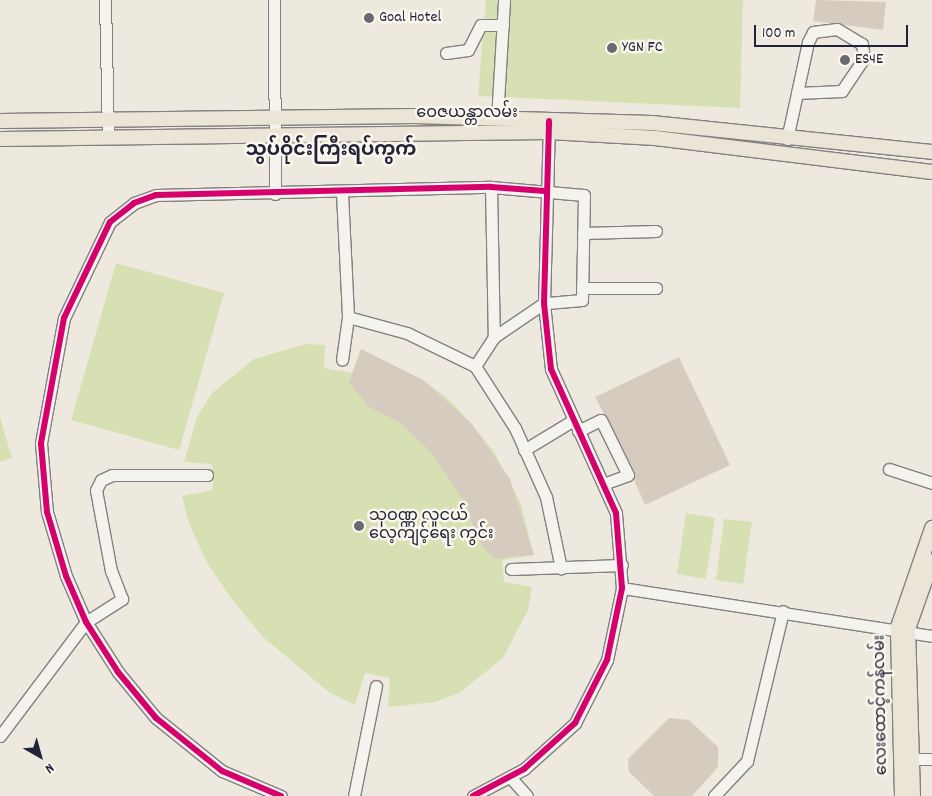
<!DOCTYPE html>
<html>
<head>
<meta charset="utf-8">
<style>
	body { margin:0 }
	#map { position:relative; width:932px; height:796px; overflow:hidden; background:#eee9df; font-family:Dekko,"Noto Sans Myanmar",sans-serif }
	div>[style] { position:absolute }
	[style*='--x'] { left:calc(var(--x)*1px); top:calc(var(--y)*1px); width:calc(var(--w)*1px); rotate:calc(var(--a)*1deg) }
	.green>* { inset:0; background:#d7e0b2 }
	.building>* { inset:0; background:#d5ccbf }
	.roads { filter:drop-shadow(1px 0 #828080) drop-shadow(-1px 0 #828080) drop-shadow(0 1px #828080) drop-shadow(0 -1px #828080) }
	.minor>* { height:11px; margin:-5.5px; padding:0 5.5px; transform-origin:5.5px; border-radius:5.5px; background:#f5f3ee }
	.major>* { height:14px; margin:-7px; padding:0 7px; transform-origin:7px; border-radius:7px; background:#eae5d6 }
	.cycleway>* { height:6px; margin:-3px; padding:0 3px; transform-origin:3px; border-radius:3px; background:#d6006c }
	.dots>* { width:14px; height:14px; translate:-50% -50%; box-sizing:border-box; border:2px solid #fbf7ec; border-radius:50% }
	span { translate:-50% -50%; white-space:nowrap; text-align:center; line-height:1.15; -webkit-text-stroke:5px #fbf7ec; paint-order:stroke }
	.poi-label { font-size:16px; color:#22223b }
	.left { translate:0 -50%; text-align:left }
	.street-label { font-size:16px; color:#22223b }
	.quarter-label { font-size:19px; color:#22223b; font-weight:700 }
	.north { position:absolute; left:15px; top:731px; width:50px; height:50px; -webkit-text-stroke:4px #fbf7ec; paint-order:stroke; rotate:142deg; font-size:14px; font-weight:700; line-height:20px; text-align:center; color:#22223b }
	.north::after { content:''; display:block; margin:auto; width:18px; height:22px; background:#22223b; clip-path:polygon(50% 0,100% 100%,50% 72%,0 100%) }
	.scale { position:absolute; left:754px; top:25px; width:154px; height:22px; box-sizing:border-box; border:2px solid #22223b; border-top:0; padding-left:6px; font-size:15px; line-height:18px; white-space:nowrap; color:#22223b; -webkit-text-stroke:4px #fbf7ec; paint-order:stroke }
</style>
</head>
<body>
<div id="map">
	<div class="green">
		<div style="clip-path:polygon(486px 0,743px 0,740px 108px,478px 96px)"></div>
		<div style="clip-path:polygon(116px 263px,224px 293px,179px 450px,71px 420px)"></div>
		<div style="clip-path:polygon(306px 344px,325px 345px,324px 368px,352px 373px,361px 349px,423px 380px,450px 400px,493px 450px,521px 504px,534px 555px,502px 560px,504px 582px,532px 587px,528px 610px,503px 658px,459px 693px,435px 702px,388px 707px,390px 678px,365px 673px,355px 705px,330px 693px,263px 637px,231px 598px,207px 563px,189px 523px,182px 496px,213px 490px,212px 464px,184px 462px,197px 417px,212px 393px,254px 359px)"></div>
		<div style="clip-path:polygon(0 417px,12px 458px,0 462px)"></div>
		<div style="clip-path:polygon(686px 513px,715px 518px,706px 579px,677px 574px)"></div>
		<div style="clip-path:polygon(724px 519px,752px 522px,743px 584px,716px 580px)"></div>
	</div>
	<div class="building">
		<div style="clip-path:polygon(816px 0,886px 2px,883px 30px,813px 21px)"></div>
		<div style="clip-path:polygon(361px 349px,423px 380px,472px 424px,510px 479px,534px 555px,494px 559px,481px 544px,462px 498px,431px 452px,399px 422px,369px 407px,349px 383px)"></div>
		<div style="clip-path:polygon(679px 357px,730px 465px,645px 505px,634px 480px,635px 472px,595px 397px)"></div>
		<div style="clip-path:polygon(669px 718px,689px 720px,718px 747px,718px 767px,692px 796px,654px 796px,629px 772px,628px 759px)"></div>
	</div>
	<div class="roads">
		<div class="minor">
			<div style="--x:105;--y:0;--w:137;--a:88.7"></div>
			<div style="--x:274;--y:0;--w:194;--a:89.7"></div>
			<div style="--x:446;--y:53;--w:22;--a:-8"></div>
			<div style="--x:468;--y:50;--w:28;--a:-63"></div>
			<div style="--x:481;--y:25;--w:22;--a:0"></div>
			<div style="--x:497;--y:119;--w:119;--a:-86.6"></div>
			<div style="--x:787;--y:139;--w:47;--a:-77.7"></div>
			<div style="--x:797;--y:93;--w:52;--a:-77.8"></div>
			<div style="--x:808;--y:42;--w:11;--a:-63"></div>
			<div style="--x:813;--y:32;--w:24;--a:-7"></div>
			<div style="--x:837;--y:29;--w:29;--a:31"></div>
			<div style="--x:862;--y:44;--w:14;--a:82"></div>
			<div style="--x:864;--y:58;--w:40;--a:124"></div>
			<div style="--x:842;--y:91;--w:45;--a:177.5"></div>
			<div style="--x:491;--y:187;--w:150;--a:88.9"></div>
			<div style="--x:342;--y:193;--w:124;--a:87.2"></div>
			<div style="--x:348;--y:317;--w:43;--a:97.9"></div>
			<div style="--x:583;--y:233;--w:73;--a:-1.6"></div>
			<div style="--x:582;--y:288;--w:74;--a:0"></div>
			<div style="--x:348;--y:317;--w:61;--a:15.2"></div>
			<div style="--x:407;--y:333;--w:76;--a:25.9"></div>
			<div style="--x:578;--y:431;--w:25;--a:-26"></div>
			<div style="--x:601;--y:420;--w:61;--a:63.9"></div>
			<div style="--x:628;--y:475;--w:23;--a:160"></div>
			<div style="--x:524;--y:450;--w:56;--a:-31.1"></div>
			<div style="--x:889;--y:469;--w:45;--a:18"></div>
			<div style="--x:511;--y:569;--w:111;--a:-2.1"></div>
			<div style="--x:622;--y:588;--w:314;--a:8.8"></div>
			<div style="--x:0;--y:736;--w:143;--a:-53"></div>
			<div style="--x:86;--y:622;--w:43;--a:-32.6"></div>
			<div style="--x:122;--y:599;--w:30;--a:-111"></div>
			<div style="--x:111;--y:571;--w:82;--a:-100.5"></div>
			<div style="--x:96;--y:490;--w:11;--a:-63"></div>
			<div style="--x:101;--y:480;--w:12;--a:-24"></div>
			<div style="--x:112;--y:475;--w:95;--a:0"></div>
			<div style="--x:903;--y:759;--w:29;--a:0"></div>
			<div style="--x:510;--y:777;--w:25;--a:48"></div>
			<div style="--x:281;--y:796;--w:64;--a:-157"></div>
			<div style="--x:222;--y:771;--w:85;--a:-141.2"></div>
			<div style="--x:156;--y:718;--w:60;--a:-129.6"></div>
			<div style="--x:118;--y:672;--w:59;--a:-122.6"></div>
			<div style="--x:86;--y:622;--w:50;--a:-113.5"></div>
			<div style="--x:66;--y:576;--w:67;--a:-106.5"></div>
			<div style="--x:47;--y:512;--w:69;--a:-95"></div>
			<div style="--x:41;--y:443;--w:127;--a:-79.6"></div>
			<div style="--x:64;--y:318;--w:106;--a:-64.4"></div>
			<div style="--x:110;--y:222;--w:31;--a:-38"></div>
			<div style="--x:134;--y:203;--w:23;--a:-20"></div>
			<div style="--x:156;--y:195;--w:335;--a:-1.4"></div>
			<div style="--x:491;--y:187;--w:93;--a:4.9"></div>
			<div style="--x:584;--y:195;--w:105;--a:91.1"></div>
			<div style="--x:582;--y:300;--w:38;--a:175"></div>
			<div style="--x:544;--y:303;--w:60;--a:145.8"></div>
			<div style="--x:494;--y:337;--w:35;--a:123"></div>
			<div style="--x:475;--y:366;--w:74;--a:57.2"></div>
			<div style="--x:515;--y:428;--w:76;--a:65.8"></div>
			<div style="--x:546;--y:497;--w:73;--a:78.1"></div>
			<div style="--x:354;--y:796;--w:112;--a:-78.7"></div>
			<div style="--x:473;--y:796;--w:58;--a:-27.9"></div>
			<div style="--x:524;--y:769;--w:69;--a:-42"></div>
			<div style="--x:575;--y:723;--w:71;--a:-63.1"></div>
			<div style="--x:607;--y:660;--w:74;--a:-78.2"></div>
			<div style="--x:622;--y:588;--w:75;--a:-94.6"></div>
			<div style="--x:616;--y:513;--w:158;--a:-114.3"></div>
			<div style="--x:551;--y:369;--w:66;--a:-96.1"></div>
			<div style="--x:544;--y:303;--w:179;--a:-88.4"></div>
			<div style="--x:714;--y:796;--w:48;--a:-46.7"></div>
			<div style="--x:747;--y:761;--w:154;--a:-76.5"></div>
		</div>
		<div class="major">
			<div style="--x:0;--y:121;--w:415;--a:-0.7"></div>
			<div style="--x:415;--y:116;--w:237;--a:1.7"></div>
			<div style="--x:652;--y:123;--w:281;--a:5.9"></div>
			<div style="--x:0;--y:139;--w:549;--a:-0.73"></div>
			<div style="--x:549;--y:132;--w:106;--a:3.2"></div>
			<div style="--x:655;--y:138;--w:279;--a:7"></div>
			<div style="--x:902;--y:796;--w:169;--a:-91.4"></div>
			<div style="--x:898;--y:627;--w:105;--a:-71"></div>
			<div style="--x:913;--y:796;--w:167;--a:-91.7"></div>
			<div style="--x:908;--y:629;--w:72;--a:-70.6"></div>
		</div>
	</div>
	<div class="cycleway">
		<div style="--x:281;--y:796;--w:64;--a:-157"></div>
		<div style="--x:222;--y:771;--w:85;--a:-141.2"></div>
		<div style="--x:156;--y:718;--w:60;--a:-129.6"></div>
		<div style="--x:118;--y:672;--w:59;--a:-122.6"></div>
		<div style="--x:86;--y:622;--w:50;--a:-113.5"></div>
		<div style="--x:66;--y:576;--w:67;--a:-106.5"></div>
		<div style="--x:47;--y:512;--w:69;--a:-95"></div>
		<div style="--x:41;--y:443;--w:127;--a:-79.6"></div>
		<div style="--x:64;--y:318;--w:106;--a:-64.4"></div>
		<div style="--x:110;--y:222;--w:31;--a:-38"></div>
		<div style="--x:134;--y:203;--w:23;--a:-20"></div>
		<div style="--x:156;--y:195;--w:335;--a:-1.4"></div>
		<div style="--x:491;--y:187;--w:54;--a:4.2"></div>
		<div style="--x:473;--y:796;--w:58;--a:-27.9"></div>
		<div style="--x:524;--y:769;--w:69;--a:-42"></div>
		<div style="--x:575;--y:723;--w:71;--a:-63.1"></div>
		<div style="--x:607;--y:660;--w:74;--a:-78.2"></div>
		<div style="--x:622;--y:588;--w:75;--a:-94.6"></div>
		<div style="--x:616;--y:513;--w:158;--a:-114.3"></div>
		<div style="--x:551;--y:369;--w:66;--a:-96.1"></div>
		<div style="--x:544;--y:303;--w:182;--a:-88.4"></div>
	</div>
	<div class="dots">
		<div style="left:369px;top:18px;background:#696874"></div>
		<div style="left:612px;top:48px;background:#696874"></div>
		<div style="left:845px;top:60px;background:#696874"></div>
		<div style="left:359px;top:526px;background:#696874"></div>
	</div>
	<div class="poi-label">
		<span class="left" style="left:379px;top:18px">Goal Hotel</span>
		<span class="left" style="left:622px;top:48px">YGN FC</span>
		<span class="left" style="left:855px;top:60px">ES4E</span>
		<span class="left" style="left:369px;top:526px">သုဝဏ္ဏ လူငယ်<br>လေ့ကျင့်ရေး ကွင်း</span>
	</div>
	<div class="street-label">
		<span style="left:467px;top:114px">ဝေဇယန္တာလမ်း</span>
		<span style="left:882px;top:705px;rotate:-91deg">လေးထောင့်ကန်လမ်း</span>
	</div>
	<div class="quarter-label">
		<span style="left:331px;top:152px">သွပ်ဝိုင်းကြီးရပ်ကွက်</span>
	</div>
	<div class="north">N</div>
	<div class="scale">100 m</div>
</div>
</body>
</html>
